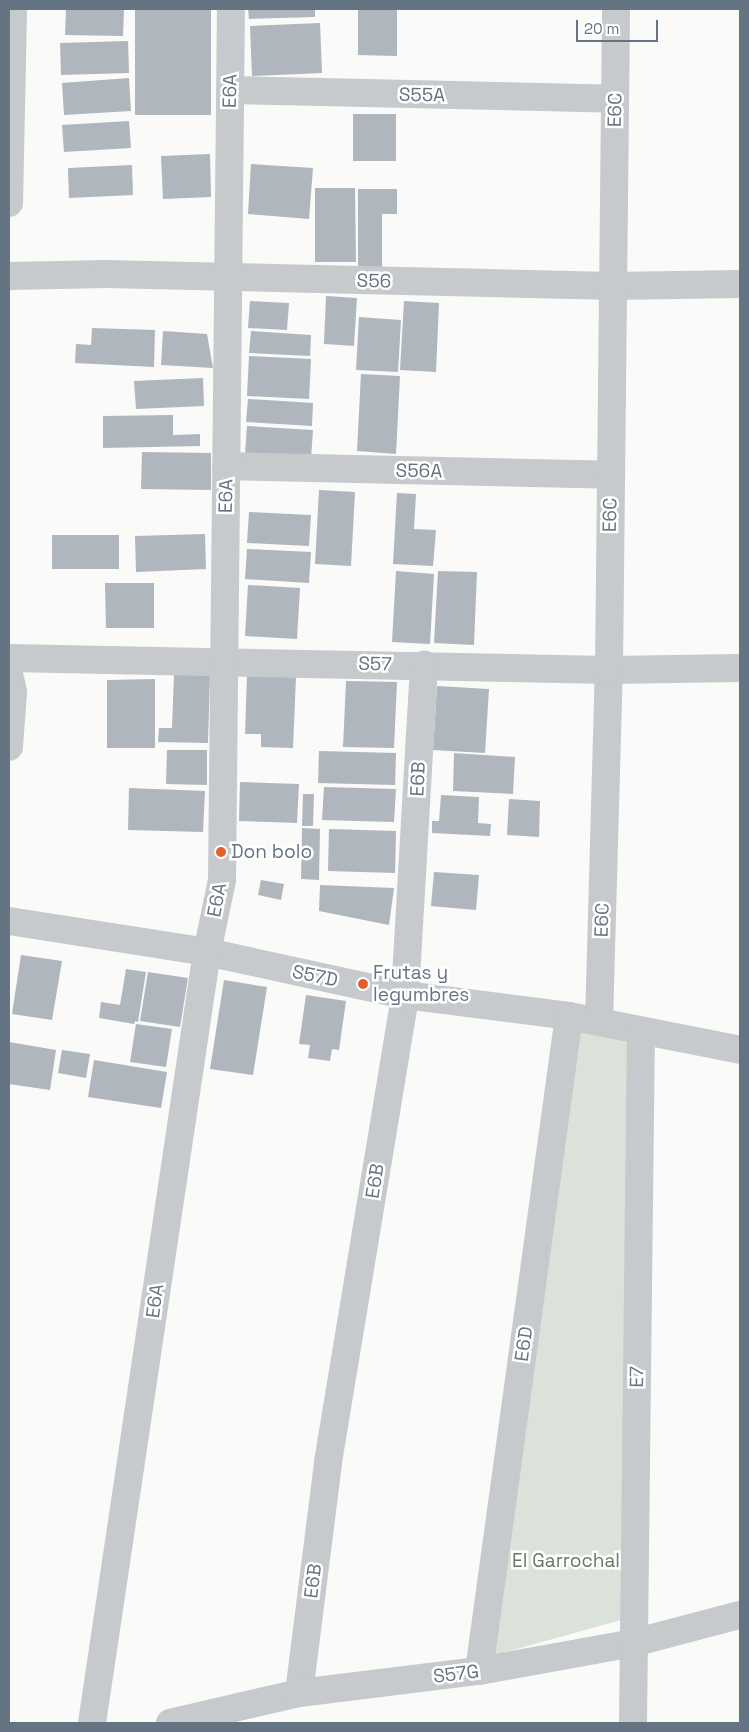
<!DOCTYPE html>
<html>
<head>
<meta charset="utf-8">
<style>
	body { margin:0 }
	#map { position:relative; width:749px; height:1732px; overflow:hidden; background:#fafaf8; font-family:"Space Grotesk",sans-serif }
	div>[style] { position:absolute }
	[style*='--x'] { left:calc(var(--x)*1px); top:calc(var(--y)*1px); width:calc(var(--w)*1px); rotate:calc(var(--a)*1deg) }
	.green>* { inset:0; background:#dbe2d9 }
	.building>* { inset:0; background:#afb6bd }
	.minor>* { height:28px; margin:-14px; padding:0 14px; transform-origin:14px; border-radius:14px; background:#c6cacd }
	.dots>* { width:14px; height:14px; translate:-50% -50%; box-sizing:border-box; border:2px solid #fff; border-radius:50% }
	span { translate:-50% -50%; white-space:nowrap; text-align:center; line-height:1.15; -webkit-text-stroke:5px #fff; paint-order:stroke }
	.street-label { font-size:19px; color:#657483 }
	.poi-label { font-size:19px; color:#657483 }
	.left { translate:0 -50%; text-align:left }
	.park-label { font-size:19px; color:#677a64 }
	.frame { position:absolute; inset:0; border:10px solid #657483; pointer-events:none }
	.scale { position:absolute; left:576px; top:20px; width:82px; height:22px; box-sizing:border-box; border:2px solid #657483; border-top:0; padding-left:6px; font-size:15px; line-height:18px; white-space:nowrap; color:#657483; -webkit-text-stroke:4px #fff; paint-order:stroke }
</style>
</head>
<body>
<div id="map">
	<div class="green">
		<div style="clip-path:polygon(570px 1018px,637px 1034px,639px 1615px,481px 1659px)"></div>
	</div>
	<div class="building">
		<div style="clip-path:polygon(66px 9px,124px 9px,123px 36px,65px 35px)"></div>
		<div style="clip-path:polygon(135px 9px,211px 9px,211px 115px,135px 115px)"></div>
		<div style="clip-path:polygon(248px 9px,315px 9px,315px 17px,249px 19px)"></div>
		<div style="clip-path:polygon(358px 9px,397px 9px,397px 56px,358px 55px)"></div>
		<div style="clip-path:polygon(320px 23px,322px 73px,252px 76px,250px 26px)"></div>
		<div style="clip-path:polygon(128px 41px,129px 73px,61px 75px,60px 43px)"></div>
		<div style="clip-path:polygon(129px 78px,131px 111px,64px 115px,62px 83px)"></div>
		<div style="clip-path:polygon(353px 114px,396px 114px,396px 161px,353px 161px)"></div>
		<div style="clip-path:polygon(129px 121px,131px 148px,64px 152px,62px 125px)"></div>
		<div style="clip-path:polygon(210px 154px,211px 197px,163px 199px,161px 156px)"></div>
		<div style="clip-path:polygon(251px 164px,313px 168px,309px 219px,248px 214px)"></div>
		<div style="clip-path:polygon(132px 165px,133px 195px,69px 198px,68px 168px)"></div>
		<div style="clip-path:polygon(315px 188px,355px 188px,356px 262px,315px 262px)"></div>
		<div style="clip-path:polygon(358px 189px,397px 189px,397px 214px,382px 214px,382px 268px,358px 268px)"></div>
		<div style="clip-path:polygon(326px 296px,357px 298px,354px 346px,324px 344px)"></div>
		<div style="clip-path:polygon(250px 301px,289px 303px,287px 330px,248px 328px)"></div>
		<div style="clip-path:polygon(404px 301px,439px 303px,436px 372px,400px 370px)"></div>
		<div style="clip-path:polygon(359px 317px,401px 320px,398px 372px,356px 370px)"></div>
		<div style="clip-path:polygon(92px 328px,155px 330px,154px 367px,75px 363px,76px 344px,91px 345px)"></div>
		<div style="clip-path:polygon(163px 331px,207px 334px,213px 368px,161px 365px)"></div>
		<div style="clip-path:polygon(251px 331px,311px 335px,310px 356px,249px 353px)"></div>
		<div style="clip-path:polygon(249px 356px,311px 359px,309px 399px,247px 396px)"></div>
		<div style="clip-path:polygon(361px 374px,400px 376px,396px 454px,357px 451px)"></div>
		<div style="clip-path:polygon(203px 378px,204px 406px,136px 409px,134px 381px)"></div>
		<div style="clip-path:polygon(248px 399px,313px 403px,312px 426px,246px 422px)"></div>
		<div style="clip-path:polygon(173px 415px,173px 435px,200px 434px,200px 446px,103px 448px,103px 416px)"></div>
		<div style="clip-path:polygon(247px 426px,313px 430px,311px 458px,245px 454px)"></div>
		<div style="clip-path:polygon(142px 452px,211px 453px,211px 490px,141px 489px)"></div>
		<div style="clip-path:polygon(319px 490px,355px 492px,351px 566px,315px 564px)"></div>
		<div style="clip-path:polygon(397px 493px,416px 494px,414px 529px,436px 530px,433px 566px,393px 564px)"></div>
		<div style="clip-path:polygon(249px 512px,311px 515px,309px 546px,247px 543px)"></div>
		<div style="clip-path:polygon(205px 534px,206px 569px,136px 572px,135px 536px)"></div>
		<div style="clip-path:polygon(52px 535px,119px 535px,119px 569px,52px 569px)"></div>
		<div style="clip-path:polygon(247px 549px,311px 552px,309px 583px,245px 579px)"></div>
		<div style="clip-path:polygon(396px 571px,434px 574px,430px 644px,392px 642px)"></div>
		<div style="clip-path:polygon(438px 571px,477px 572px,474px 645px,434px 643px)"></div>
		<div style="clip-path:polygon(105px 583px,154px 583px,154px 628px,106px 628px)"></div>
		<div style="clip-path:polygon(248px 585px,300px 588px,297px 639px,245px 636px)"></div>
		<div style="clip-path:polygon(174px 674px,210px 675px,208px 743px,158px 742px,159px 728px,172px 728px)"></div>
		<div style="clip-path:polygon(247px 676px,296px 677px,293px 748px,261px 747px,261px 734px,245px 734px)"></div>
		<div style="clip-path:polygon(155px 679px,155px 748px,107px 748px,107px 680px)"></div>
		<div style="clip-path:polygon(346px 681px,397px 682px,394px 748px,343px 747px)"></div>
		<div style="clip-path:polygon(437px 686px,489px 689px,485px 753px,433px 750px)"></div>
		<div style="clip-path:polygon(167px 750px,207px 750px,207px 785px,166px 784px)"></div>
		<div style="clip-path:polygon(319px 751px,396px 753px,395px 785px,318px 783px)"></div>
		<div style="clip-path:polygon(454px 753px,515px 757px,513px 794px,453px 791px)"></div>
		<div style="clip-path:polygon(240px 782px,299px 784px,297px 823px,239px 821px)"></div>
		<div style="clip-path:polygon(324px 787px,396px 789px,394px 822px,322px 820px)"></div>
		<div style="clip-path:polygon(129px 788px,205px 791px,203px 832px,128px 830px)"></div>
		<div style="clip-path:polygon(303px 794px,314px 794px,313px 826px,302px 826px)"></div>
		<div style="clip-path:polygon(441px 795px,479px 797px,478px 823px,491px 824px,490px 836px,432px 833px,432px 821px,439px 821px)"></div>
		<div style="clip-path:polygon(509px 799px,540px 801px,539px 837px,507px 835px)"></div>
		<div style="clip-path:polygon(302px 828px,320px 829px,319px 880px,301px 879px)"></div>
		<div style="clip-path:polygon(329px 829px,396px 831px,395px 873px,328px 871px)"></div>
		<div style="clip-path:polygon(434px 872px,479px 875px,476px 910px,431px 906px)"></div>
		<div style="clip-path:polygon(261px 880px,284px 884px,281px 900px,258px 895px)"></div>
		<div style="clip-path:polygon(320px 885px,394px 888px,389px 925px,319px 911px)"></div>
		<div style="clip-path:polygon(21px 955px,62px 961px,52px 1020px,12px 1014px)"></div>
		<div style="clip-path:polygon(126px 969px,146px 972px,138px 1022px,135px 1021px,134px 1024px,99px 1018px,101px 1002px,120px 1005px)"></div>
		<div style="clip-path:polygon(148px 972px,188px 978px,180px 1027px,140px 1021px)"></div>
		<div style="clip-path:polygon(224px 980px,267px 987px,253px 1075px,210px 1069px)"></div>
		<div style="clip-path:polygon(306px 995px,346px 1001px,339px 1050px,332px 1049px,330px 1061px,308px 1058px,310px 1045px,299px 1044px)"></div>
		<div style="clip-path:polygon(136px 1024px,172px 1029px,166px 1067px,130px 1062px)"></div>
		<div style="clip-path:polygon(9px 1042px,56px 1050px,50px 1090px,9px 1084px)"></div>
		<div style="clip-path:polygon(62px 1050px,90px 1054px,86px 1078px,58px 1073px)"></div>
		<div style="clip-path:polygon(94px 1060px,167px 1072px,161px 1108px,88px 1097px)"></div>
	</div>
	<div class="minor">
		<div style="--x:230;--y:90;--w:385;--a:1.3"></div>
		<div style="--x:9;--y:203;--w:194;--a:-88.8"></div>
		<div style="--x:9;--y:276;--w:97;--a:-1.2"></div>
		<div style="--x:106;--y:274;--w:507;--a:1.36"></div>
		<div style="--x:613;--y:286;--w:127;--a:-0.9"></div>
		<div style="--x:226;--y:466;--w:385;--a:1.3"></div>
		<div style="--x:9;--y:658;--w:600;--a:1.15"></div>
		<div style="--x:609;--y:670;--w:131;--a:-0.9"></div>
		<div style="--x:9;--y:674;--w:18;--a:77"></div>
		<div style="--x:13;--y:692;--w:55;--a:94.2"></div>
		<div style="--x:9;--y:921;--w:200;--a:8.9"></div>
		<div style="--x:207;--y:952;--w:203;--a:12.3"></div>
		<div style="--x:405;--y:995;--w:165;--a:7.3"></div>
		<div style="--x:569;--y:1016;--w:174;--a:11.2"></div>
		<div style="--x:599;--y:1022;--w:352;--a:-88.4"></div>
		<div style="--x:609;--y:670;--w:661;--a:-89.39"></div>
		<div style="--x:479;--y:1671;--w:661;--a:-82.18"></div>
		<div style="--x:299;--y:1693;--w:233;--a:-82.8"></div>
		<div style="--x:328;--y:1462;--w:473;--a:-80.6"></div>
		<div style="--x:405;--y:995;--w:331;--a:-86.7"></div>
		<div style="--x:92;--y:1723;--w:780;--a:-81.52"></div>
		<div style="--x:207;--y:952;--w:74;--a:-78.2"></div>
		<div style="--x:222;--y:880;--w:871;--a:-89.41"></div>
		<div style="--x:170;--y:1723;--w:132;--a:-13.1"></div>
		<div style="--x:299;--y:1693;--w:181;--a:-7"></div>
		<div style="--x:479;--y:1671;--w:157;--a:-10.3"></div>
		<div style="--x:633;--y:1643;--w:111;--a:-14.7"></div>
		<div style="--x:633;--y:1723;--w:692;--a:-89.34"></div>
	</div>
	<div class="dots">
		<div style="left:221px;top:852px;background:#e55f2d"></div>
		<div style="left:363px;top:984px;background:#e55f2d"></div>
	</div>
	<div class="street-label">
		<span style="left:230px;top:91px;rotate:-89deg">E6A</span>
		<span style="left:422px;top:95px;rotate:1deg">S55A</span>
		<span style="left:615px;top:110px;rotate:-89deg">E6C</span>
		<span style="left:374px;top:281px;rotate:1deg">S56</span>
		<span style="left:419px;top:471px;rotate:1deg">S56A</span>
		<span style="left:226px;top:496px;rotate:-89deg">E6A</span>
		<span style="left:610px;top:515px;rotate:-89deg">E6C</span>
		<span style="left:375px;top:664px;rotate:1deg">S57</span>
		<span style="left:418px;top:779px;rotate:-87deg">E6B</span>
		<span style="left:217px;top:900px;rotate:-79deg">E6A</span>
		<span style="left:602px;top:920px;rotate:-88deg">E6C</span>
		<span style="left:315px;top:976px;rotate:12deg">S57D</span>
		<span style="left:375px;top:1181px;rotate:-81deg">E6B</span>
		<span style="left:155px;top:1301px;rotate:-82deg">E6A</span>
		<span style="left:524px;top:1344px;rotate:-82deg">E6D</span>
		<span style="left:637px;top:1377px;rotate:-89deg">E7</span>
		<span style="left:313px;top:1581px;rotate:-83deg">E6B</span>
		<span style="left:456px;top:1674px;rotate:-7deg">S57G</span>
	</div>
	<div class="poi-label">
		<span class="left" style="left:231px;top:852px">Don bolo</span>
		<span class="left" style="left:373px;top:984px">Frutas y<br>legumbres</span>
	</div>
	<div class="park-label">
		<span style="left:566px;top:1561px">El Garrochal</span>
	</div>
	<div class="frame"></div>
	<div class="scale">20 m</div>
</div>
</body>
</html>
